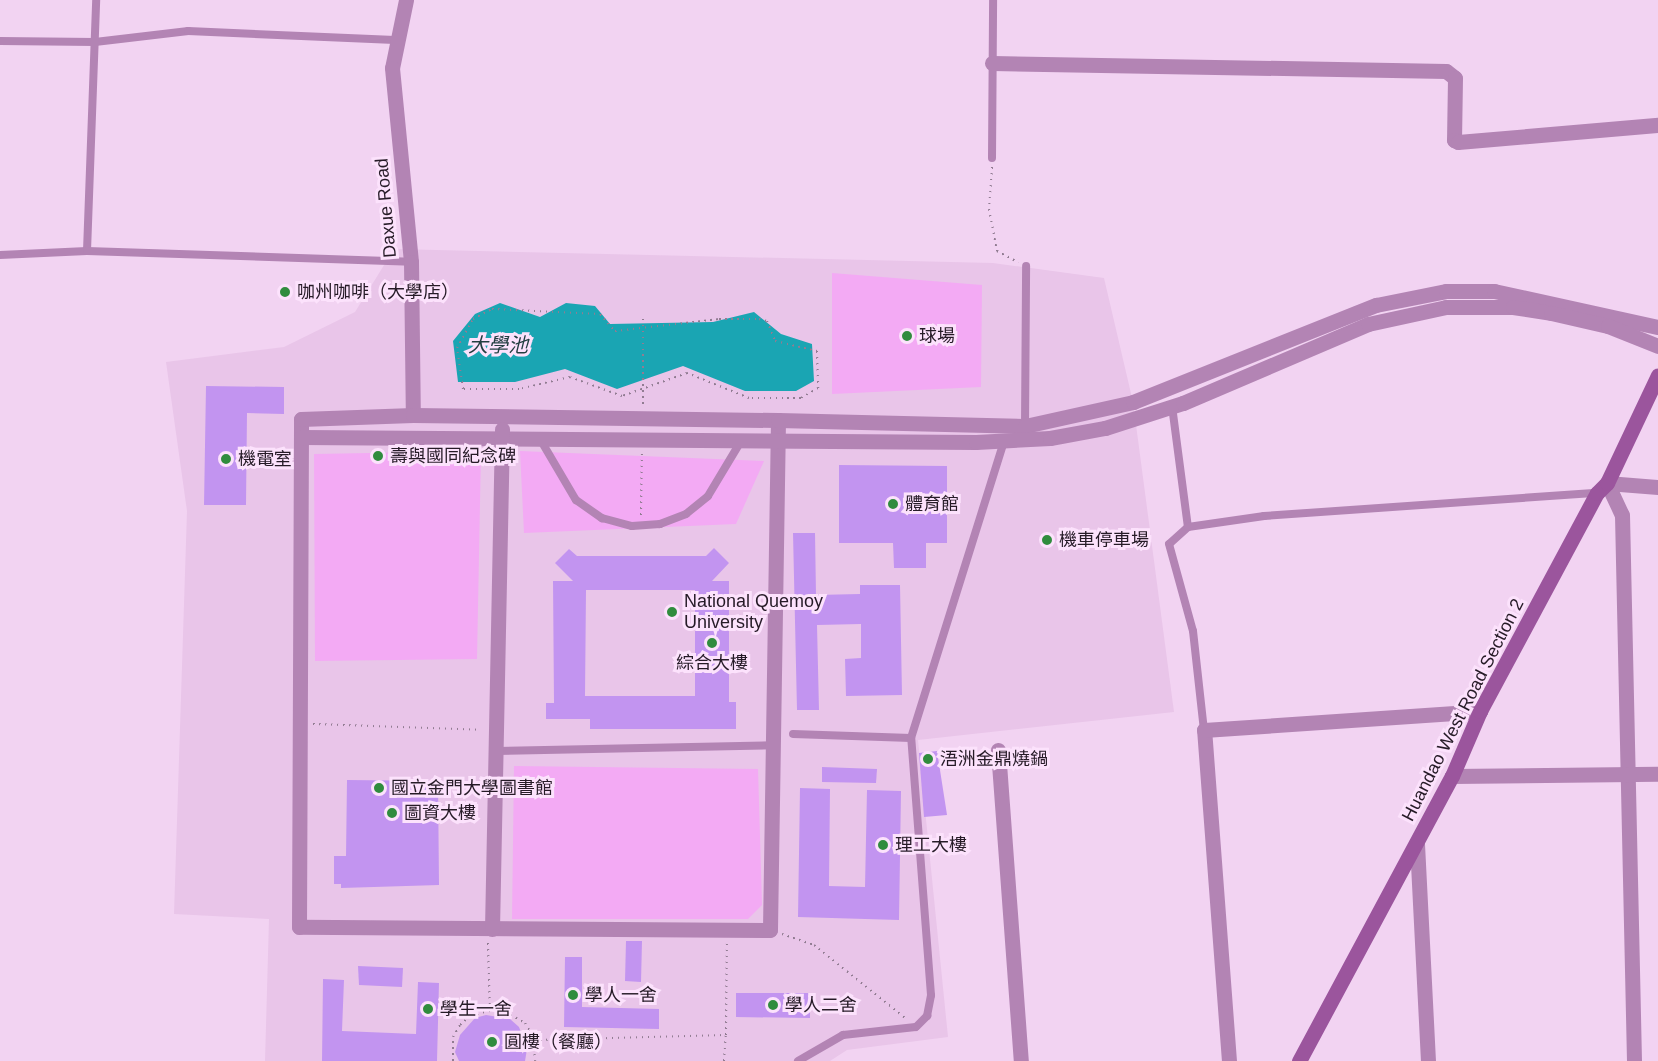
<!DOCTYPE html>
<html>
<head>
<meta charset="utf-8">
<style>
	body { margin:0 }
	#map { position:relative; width:1658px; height:1061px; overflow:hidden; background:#f2d3f2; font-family:Helvetica,"Noto Sans TC",sans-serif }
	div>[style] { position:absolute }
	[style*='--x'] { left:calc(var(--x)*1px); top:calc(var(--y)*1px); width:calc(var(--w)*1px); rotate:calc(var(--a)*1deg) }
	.built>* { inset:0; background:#e9c5e9 }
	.green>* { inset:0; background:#f3aaf4 }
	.water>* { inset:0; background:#1aa5b3 }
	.building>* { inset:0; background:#c294f0 }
	.path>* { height:2px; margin-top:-1px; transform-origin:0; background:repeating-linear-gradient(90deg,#917c92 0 1.5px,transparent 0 6px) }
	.service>* { height:8px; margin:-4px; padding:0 4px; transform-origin:4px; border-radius:4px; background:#b384b4 }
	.minor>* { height:15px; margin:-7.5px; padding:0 7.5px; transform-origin:7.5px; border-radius:7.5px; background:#b384b4 }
	.tertiary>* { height:15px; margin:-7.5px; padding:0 7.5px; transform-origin:7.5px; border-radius:7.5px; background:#b384b4 }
	.secondary>* { height:15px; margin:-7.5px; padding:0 7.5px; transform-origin:7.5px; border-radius:7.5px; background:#9b559d }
	.dots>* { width:16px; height:16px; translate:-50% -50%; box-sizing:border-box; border:3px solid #fce2fc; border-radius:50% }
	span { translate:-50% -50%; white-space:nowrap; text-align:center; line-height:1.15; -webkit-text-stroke:6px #fce2fc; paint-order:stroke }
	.street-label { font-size:18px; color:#261b27 }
	.poi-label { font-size:18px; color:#261b27 }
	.left { translate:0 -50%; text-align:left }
	.water-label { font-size:20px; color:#233e41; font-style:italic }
</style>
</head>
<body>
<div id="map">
	<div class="built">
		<div style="clip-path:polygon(394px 249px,993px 263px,1104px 278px,1133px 402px,1174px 712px,918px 740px,948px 1037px,847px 1050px,830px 1061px,265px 1061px,269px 919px,174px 914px,187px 511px,166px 362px,284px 347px,355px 312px)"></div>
	</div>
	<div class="green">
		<div style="clip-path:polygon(832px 273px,982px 285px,981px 387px,832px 394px)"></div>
		<div style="clip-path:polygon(481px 451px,477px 659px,315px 661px,314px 454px)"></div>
		<div style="clip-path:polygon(520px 451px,764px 461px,736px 524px,524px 533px)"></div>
		<div style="clip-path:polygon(514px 766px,758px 769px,762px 905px,748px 919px,512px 919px)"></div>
	</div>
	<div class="water">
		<div style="clip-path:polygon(500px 303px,540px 317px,566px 303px,595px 306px,610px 324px,713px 322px,754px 312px,781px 334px,812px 344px,814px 381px,796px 391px,745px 391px,683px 366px,617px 389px,565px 369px,515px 382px,458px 382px,453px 341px,475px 314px)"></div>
	</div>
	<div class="building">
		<div style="clip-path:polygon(206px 386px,284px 387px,284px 414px,247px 413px,246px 505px,204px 505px)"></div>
		<div style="clip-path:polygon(839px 465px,947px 466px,947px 543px,926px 543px,926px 568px,894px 568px,893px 543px,839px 543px)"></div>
		<div style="clip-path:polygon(793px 533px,815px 533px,816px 595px,860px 594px,860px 585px,900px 585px,902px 695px,846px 696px,845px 659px,861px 658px,861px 624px,817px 625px,819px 710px,797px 710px)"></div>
		<div style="clip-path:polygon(evenodd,714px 548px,729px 563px,712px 581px,729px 581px,729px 702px,736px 702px,736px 729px,590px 729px,590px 719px,546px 719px,546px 703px,554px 703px,553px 581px,573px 581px,555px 563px,569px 549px,577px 556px,706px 556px,714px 548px,586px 590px,695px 590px,695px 696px,585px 696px,586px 590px)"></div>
		<div style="clip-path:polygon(937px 751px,947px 815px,924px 817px,919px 753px)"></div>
		<div style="clip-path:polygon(822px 767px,877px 769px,876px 783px,822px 782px)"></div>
		<div style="clip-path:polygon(347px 780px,438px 781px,439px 885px,341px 888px,341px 884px,334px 884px,334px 856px,346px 856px)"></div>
		<div style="clip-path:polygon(800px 788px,830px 789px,829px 886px,865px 887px,867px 790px,901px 791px,899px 920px,798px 917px)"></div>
		<div style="clip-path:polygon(626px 941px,642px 941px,641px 982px,625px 981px)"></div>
		<div style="clip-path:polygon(565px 957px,582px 957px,582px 1007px,659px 1009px,659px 1029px,564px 1027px)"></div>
		<div style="clip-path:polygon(358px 966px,403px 968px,402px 987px,359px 985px)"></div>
		<div style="clip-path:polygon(323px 979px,344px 980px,342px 1031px,416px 1034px,418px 982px,439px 983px,437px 1061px,322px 1061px)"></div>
		<div style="clip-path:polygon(736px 993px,810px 993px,810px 1018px,736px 1017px)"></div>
		<div style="clip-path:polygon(486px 1015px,510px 1019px,519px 1027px,527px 1049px,525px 1061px,459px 1061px,455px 1052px,460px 1035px,475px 1018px)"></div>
	</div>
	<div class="path">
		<div style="--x:992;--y:167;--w:42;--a:94.1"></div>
		<div style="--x:989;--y:209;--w:43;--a:79.2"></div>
		<div style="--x:997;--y:251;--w:24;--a:28"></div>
		<div style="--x:492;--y:309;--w:108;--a:2.7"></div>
		<div style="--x:600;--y:314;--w:23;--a:49"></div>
		<div style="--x:615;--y:331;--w:105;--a:-6.6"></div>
		<div style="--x:719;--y:319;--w:40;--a:0"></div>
		<div style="--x:759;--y:319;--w:8;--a:14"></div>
		<div style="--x:767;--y:321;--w:22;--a:68"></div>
		<div style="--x:775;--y:341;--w:43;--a:13.4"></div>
		<div style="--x:817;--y:351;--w:37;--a:88"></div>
		<div style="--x:818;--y:388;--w:20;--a:150"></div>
		<div style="--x:801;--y:398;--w:52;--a:180"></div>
		<div style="--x:749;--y:398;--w:67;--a:-158"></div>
		<div style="--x:687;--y:373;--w:69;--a:160.5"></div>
		<div style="--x:622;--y:396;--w:55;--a:-159.9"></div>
		<div style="--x:570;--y:377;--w:52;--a:166.8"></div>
		<div style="--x:519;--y:389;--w:56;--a:180"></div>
		<div style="--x:463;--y:389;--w:41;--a:-98.3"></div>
		<div style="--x:457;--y:348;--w:33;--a:-61"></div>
		<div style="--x:473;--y:319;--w:21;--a:-28"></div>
		<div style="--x:643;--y:404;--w:88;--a:-90"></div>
		<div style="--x:641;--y:515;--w:61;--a:-89.1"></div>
		<div style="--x:313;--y:724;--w:168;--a:2"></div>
		<div style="--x:782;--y:934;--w:34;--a:19"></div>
		<div style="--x:814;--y:945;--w:117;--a:38.7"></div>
		<div style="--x:488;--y:943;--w:66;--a:88.3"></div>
		<div style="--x:534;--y:1040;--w:192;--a:-1.5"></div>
		<div style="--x:726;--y:1035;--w:92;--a:-89.4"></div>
		<div style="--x:453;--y:1061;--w:24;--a:-90"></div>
		<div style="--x:453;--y:1037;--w:14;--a:-60"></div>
		<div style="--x:460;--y:1025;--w:15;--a:-42"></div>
		<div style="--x:471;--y:1015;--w:30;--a:-12"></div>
		<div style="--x:500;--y:1009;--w:29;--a:29"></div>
		<div style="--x:525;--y:1023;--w:15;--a:58"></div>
		<div style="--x:533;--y:1036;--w:25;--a:85"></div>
		<div style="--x:724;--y:1061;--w:26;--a:-86"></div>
	</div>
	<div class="service">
		<div style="--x:0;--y:41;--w:95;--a:0.6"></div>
		<div style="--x:95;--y:42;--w:94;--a:-6.7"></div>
		<div style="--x:188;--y:31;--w:207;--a:2.5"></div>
		<div style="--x:992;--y:158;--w:158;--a:-89.6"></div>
		<div style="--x:87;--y:251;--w:251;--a:-87.9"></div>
		<div style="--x:0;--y:255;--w:87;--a:-2.6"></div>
		<div style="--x:87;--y:251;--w:324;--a:1.9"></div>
		<div style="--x:1172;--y:406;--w:122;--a:82.5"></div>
		<div style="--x:1188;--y:527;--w:25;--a:138"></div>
		<div style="--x:1169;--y:544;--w:90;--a:74.6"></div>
		<div style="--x:1193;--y:631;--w:100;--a:83.7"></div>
		<div style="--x:1025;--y:426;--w:160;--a:-89.6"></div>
		<div style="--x:540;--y:439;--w:71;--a:59.5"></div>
		<div style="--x:576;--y:500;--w:32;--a:35"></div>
		<div style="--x:602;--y:518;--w:31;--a:15"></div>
		<div style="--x:632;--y:526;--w:28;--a:-4"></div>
		<div style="--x:660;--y:524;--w:28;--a:-21"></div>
		<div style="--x:686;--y:514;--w:28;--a:-39"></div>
		<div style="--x:708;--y:496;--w:64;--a:-59"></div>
		<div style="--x:1188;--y:527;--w:77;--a:-8.2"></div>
		<div style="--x:1264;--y:516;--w:334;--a:-4"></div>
		<div style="--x:793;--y:734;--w:118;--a:1.9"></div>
		<div style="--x:911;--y:738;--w:311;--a:-72.6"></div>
		<div style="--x:496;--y:751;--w:277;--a:-1.2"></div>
		<div style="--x:798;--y:1061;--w:52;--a:-30"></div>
		<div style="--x:843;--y:1035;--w:73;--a:-6.3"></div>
		<div style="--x:916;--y:1027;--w:16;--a:-45"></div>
		<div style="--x:927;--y:1016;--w:21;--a:-79"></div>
		<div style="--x:931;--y:995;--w:258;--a:-94.4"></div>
	</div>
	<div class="minor">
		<div style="--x:992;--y:63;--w:454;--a:1"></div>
		<div style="--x:1446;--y:71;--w:11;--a:38"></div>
		<div style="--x:1455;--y:78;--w:62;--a:90.9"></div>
		<div style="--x:1454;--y:140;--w:4;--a:27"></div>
		<div style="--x:1458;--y:142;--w:201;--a:-4.9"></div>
		<div style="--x:1607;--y:483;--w:35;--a:65"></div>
		<div style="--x:1622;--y:515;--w:546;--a:88.74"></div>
		<div style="--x:998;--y:750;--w:312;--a:85.8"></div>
		<div style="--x:1452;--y:776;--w:206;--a:-0.6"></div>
		<div style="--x:1417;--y:844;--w:217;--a:87.1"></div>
		<div style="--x:1229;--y:1061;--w:332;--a:-94.3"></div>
		<div style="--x:1204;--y:730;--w:277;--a:-3.9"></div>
	</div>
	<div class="tertiary">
		<div style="--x:406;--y:0;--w:69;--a:101.6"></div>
		<div style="--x:392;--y:68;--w:195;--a:84.4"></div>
		<div style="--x:411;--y:262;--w:153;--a:89.3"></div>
		<div style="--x:778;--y:420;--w:510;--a:90.9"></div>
		<div style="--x:770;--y:930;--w:471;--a:-179.6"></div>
		<div style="--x:299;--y:927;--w:508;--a:-89.77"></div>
		<div style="--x:301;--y:419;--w:112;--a:-2"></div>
		<div style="--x:413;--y:415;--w:365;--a:0.8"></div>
		<div style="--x:778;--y:420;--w:247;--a:1.4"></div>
		<div style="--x:1025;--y:426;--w:111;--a:-12.5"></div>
		<div style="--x:1133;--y:402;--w:262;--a:-21.8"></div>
		<div style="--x:1376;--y:305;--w:71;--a:-11.3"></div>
		<div style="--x:1446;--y:291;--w:48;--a:0"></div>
		<div style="--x:1494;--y:291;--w:168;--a:12.4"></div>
		<div style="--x:301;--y:437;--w:675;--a:0.42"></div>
		<div style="--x:976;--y:442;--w:74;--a:-3.1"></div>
		<div style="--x:1050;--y:438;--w:56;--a:-10.3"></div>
		<div style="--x:1105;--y:428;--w:82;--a:-17.8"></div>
		<div style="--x:1183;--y:403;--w:201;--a:-23.1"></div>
		<div style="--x:1368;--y:324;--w:80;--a:-12.3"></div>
		<div style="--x:1446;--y:307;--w:67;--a:0"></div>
		<div style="--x:1513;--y:307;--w:38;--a:9"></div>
		<div style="--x:1551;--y:313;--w:58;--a:12.8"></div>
		<div style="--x:1608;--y:326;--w:54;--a:21.8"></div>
		<div style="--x:1607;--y:483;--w:51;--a:4.5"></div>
		<div style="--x:492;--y:929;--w:500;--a:-88.85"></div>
	</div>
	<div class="secondary">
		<div style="--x:1299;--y:1061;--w:323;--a:-61.8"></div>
		<div style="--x:1452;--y:776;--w:71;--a:-66.7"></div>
		<div style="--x:1480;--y:711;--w:247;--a:-61.8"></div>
		<div style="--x:1597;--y:493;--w:14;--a:-45"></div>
		<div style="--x:1607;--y:483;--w:119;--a:-64.7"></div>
	</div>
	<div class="dots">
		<div style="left:285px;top:292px;background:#308c3e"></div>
		<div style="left:907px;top:336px;background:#308c3e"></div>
		<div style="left:378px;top:456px;background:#308c3e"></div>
		<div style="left:226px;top:459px;background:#308c3e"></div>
		<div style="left:893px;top:504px;background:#308c3e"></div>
		<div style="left:1047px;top:540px;background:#308c3e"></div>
		<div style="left:672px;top:612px;background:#308c3e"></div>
		<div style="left:712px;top:643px;background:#308c3e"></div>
		<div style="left:928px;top:759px;background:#308c3e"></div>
		<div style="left:379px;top:788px;background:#308c3e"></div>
		<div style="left:392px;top:813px;background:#308c3e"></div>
		<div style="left:883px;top:845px;background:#308c3e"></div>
		<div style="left:573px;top:995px;background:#308c3e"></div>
		<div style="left:773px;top:1005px;background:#308c3e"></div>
		<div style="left:428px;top:1009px;background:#308c3e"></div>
		<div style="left:492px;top:1042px;background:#308c3e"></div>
	</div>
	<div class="street-label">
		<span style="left:386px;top:208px;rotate:-95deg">Daxue Road</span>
		<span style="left:1463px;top:710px;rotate:-63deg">Huandao West Road Section 2</span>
	</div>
	<div class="poi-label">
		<span class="left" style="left:297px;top:292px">咖州咖啡（大學店）</span>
		<span class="left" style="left:919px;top:336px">球場</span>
		<span class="left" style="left:390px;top:456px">壽與國同紀念碑</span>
		<span class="left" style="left:238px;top:459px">機電室</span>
		<span class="left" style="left:905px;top:504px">體育館</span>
		<span class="left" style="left:1059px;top:540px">機車停車場</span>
		<span class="left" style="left:684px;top:612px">National Quemoy<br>University</span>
		<span style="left:712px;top:663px">綜合大樓</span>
		<span class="left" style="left:940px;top:759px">浯洲金鼎燒鍋</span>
		<span class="left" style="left:391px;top:788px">國立金門大學圖書館</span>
		<span class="left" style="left:404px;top:813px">圖資大樓</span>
		<span class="left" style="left:895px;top:845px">理工大樓</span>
		<span class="left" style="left:585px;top:995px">學人一舍</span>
		<span class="left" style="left:785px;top:1005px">學人二舍</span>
		<span class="left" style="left:440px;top:1009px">學生一舍</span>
		<span class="left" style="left:504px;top:1042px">圓樓（餐廳）</span>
	</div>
	<div class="water-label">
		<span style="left:498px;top:345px">大學池</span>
	</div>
</div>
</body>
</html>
